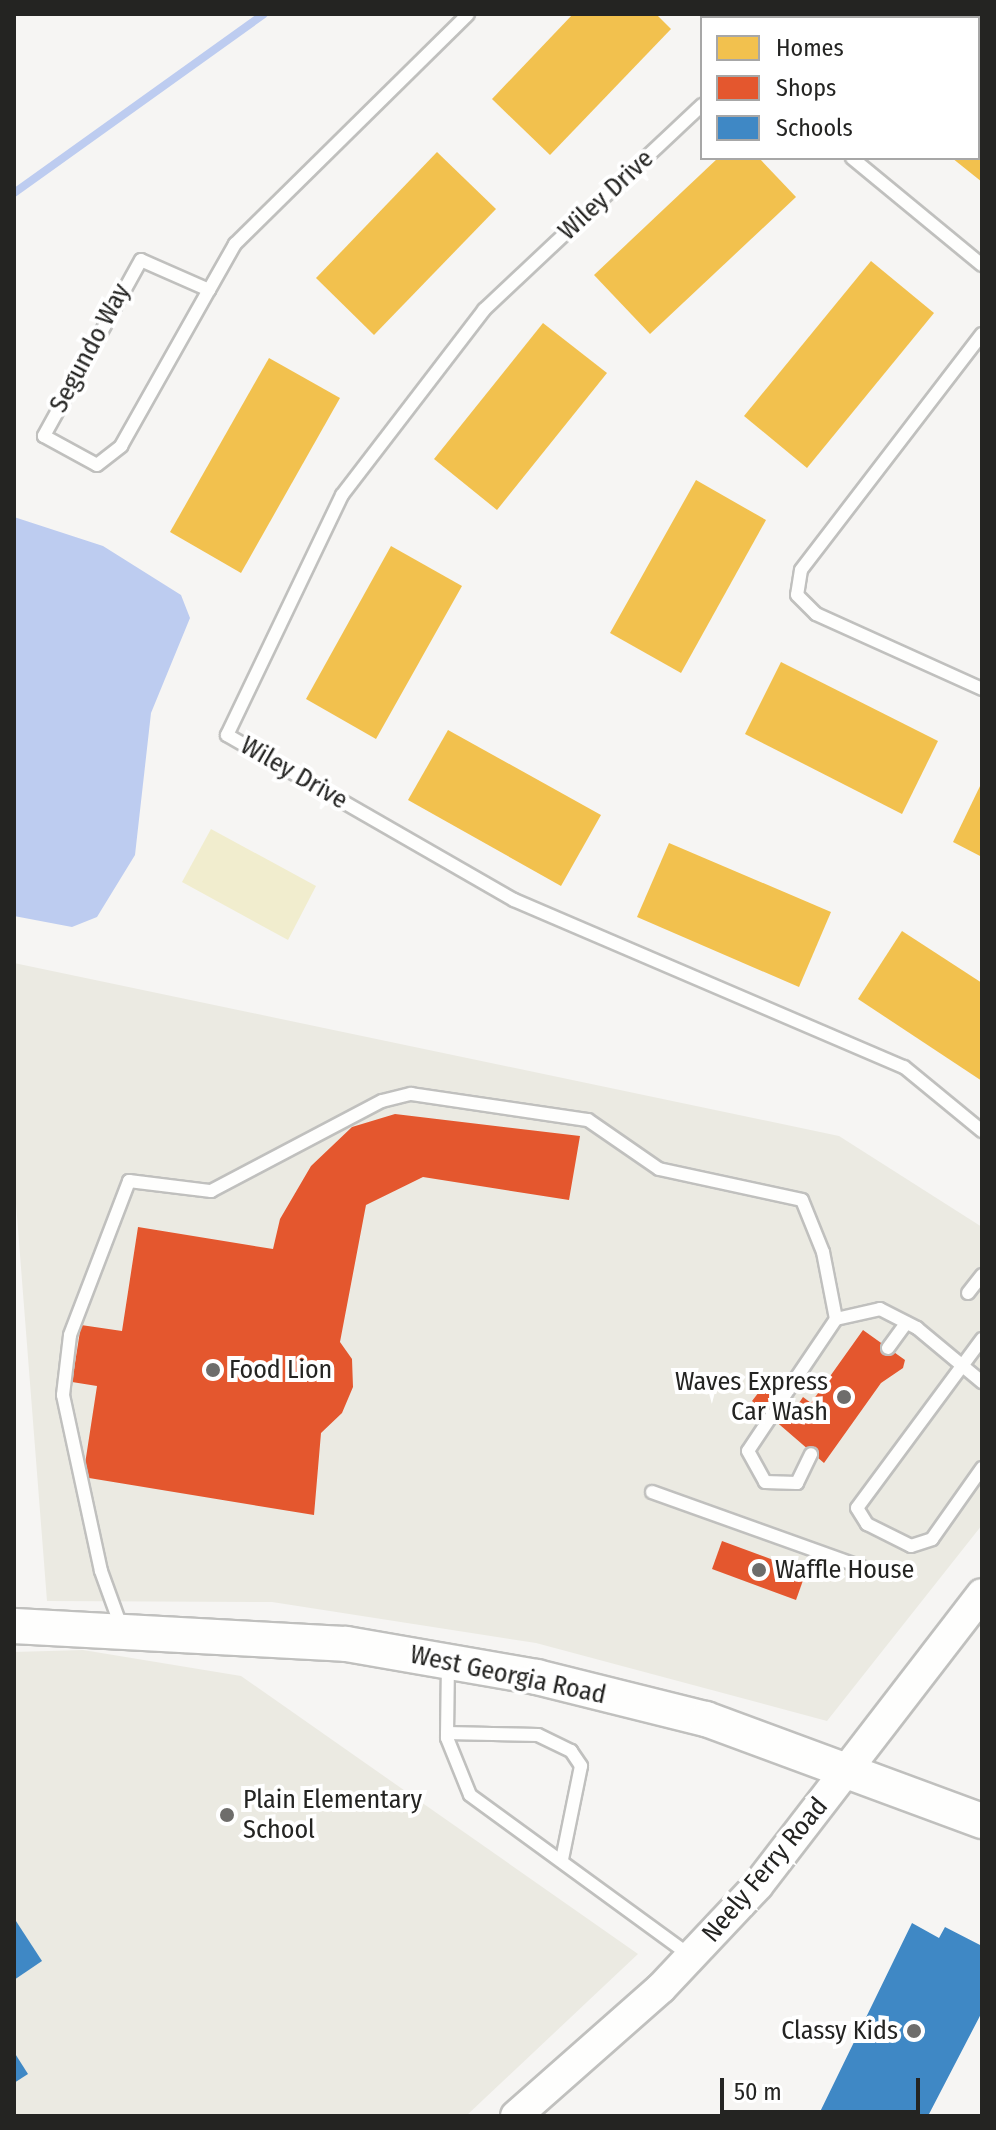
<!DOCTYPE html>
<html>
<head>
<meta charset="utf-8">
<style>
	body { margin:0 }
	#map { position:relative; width:996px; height:2130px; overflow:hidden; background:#f6f5f3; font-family:"Fira Sans Condensed",sans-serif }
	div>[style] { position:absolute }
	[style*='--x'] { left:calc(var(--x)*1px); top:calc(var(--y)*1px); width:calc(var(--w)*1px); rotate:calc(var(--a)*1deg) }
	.built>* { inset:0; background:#ebeae2 }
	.green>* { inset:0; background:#f1edce }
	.water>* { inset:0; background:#bdccf0 }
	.homes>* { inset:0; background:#f2c14e }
	.shops>* { inset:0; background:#e4572e }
	.schools>* { inset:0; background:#3f88c5 }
	.stream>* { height:8px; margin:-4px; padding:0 4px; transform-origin:4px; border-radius:4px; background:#bdccf0 }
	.roads { filter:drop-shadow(2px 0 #c0c0be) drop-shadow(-2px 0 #c0c0be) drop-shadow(0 2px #c0c0be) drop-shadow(0 -2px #c0c0be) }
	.service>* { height:12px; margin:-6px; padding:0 6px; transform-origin:6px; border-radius:6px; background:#fefefd }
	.tertiary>* { height:30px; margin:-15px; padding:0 15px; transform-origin:15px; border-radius:15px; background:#fefefd }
	.secondary>* { height:34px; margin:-17px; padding:0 17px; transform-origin:17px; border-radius:17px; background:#fefefd }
	.dots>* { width:22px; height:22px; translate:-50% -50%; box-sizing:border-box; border:4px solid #fff; border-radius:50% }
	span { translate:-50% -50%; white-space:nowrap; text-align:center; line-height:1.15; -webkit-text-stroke:8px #fff; paint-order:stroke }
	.street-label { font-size:26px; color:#242422 }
	.poi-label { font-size:26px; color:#242422 }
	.left { translate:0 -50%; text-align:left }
	.right { translate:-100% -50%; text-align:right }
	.frame { position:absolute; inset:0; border:16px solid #242422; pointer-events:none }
	.legend { position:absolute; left:700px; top:16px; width:280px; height:144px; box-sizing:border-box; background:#fff; border:2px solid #a7a7a7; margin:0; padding:10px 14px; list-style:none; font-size:24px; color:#242422 }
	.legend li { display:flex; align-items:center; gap:16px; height:40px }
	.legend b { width:40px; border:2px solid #a7a7a7 }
	.scale { position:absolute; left:720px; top:2078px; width:200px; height:36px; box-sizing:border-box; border:4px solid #242422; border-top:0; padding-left:10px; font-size:24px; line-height:28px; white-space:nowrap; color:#242422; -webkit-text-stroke:6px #fff; paint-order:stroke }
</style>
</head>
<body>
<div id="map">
	<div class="built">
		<div style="clip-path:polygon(14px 963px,839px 1136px,982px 1227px,982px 1525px,827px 1721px,536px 1643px,272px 1602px,47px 1601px,14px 1178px)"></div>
		<div style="clip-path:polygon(83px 1650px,241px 1676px,638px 1954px,466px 2116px,14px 2116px,14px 1652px)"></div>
	</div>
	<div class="green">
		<div style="clip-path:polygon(211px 829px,316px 886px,288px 940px,182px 882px)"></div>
	</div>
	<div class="water">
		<div style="clip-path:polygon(14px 517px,103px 546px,181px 595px,190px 618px,151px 713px,135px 855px,97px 917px,72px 927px,14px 916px)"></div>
	</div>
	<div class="homes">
		<div style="clip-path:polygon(573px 14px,656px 14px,671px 29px,550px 155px,492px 99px)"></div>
		<div style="clip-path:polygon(778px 14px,911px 14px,916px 18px,783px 18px)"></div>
		<div style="clip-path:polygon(978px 74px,982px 77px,982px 182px,952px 158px,978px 158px)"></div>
		<div style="clip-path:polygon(437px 152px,496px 209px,374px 335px,316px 278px)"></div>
		<div style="clip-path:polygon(718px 158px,759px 158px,796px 197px,650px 334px,594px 275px)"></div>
		<div style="clip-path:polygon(871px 261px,934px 313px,807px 468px,744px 416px)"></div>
		<div style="clip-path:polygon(543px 323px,607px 373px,497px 510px,434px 459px)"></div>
		<div style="clip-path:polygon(269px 358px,340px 398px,241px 573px,170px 532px)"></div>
		<div style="clip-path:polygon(696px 480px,766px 520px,681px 673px,610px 633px)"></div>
		<div style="clip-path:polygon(391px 546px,462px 586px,376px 739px,306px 699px)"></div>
		<div style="clip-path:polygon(781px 662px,938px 741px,902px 814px,745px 734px)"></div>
		<div style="clip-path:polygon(448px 730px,601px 815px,561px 886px,408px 800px)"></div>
		<div style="clip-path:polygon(982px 782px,982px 857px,953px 842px)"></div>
		<div style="clip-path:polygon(669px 843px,831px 912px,799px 987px,637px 917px)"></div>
		<div style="clip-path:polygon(902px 931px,982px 983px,982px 1081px,858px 999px)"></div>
	</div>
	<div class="shops">
		<div style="clip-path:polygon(395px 1114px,580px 1136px,569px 1200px,423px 1177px,366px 1205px,340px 1342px,352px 1359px,353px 1387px,342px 1413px,321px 1433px,314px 1515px,83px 1477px,97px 1386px,72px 1382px,81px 1325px,122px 1331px,138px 1227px,273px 1249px,280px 1219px,311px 1166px,352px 1127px)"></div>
		<div style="clip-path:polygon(863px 1330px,905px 1360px,903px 1368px,881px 1383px,824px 1463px,752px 1401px,766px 1383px,797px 1406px,803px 1397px,811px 1403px)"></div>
		<div style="clip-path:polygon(722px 1541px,806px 1572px,796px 1600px,712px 1569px)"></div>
	</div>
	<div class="schools">
		<div style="clip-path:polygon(14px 1918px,42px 1961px,14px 1980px)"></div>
		<div style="clip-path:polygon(912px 1923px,939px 1938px,945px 1927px,982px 1946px,982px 2012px,928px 2116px,818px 2116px)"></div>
		<div style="clip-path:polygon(14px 2052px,28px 2074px,14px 2083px)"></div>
	</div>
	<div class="stream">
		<div style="--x:14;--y:193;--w:307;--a:-35.6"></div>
	</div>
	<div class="roads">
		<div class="service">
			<div style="--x:702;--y:105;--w:299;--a:136.8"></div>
			<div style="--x:484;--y:310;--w:233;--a:127.5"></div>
			<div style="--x:342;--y:495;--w:266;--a:115.6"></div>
			<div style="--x:227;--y:735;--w:331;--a:29.9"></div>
			<div style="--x:514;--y:900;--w:424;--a:23.2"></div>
			<div style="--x:904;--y:1067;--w:101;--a:39.4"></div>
			<div style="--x:852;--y:158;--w:168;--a:39.5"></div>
			<div style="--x:209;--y:290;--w:74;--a:-156.2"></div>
			<div style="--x:141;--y:260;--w:201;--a:118.9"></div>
			<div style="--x:44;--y:436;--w:60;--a:28.7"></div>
			<div style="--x:97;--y:465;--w:31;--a:-38"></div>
			<div style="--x:121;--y:446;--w:179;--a:-60.6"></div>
			<div style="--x:209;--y:290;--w:53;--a:-60.5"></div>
			<div style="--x:235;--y:244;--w:327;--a:-44.6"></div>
			<div style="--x:982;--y:334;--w:297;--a:127.5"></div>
			<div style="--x:801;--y:570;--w:25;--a:99"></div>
			<div style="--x:797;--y:595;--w:27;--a:45"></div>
			<div style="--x:816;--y:614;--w:182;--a:24.3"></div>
			<div style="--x:968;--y:1293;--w:23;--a:-52"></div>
			<div style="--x:836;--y:1319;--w:45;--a:-12.8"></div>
			<div style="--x:880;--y:1309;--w:42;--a:27.2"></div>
			<div style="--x:917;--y:1328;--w:85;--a:39.7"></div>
			<div style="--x:982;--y:1339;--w:210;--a:126.5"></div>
			<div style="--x:857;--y:1508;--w:19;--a:58"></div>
			<div style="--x:867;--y:1524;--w:49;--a:26.6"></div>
			<div style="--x:911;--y:1546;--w:22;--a:-18"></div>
			<div style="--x:932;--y:1539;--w:87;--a:-54.8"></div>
			<div style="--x:888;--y:1348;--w:31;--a:-54"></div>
			<div style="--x:772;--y:1415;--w:43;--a:123.7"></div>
			<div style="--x:748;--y:1451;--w:35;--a:61"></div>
			<div style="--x:765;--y:1482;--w:32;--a:2"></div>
			<div style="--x:797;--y:1483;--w:32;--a:-64"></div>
			<div style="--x:652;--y:1492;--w:225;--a:19.7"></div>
			<div style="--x:122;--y:1629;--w:62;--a:-109.9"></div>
			<div style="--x:101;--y:1571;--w:180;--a:-102.2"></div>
			<div style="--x:63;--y:1395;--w:60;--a:-83.3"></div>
			<div style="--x:70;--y:1335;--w:165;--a:-69"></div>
			<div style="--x:129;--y:1181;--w:83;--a:7"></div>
			<div style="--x:211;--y:1191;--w:193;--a:-27.8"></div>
			<div style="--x:382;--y:1101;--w:30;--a:-14"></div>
			<div style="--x:411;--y:1094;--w:179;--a:8.4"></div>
			<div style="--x:588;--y:1120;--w:86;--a:34.6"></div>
			<div style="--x:659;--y:1169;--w:146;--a:12.2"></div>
			<div style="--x:802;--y:1200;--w:56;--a:68"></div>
			<div style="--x:823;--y:1252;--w:68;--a:79"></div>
			<div style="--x:836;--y:1319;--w:93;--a:124"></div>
			<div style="--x:448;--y:1663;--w:75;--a:90.8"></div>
			<div style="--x:447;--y:1738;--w:61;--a:68"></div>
			<div style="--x:470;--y:1795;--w:273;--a:36.1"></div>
			<div style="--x:447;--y:1733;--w:91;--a:1.3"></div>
			<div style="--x:538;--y:1735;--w:37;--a:26"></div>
			<div style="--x:571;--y:1751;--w:18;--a:56"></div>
			<div style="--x:581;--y:1766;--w:95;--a:101.5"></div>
		</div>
		<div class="tertiary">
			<div style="--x:516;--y:2116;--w:193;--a:-41.4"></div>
			<div style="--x:661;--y:1988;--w:141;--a:-46.7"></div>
			<div style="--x:758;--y:1885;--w:367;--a:-52.4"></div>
		</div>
		<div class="secondary">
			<div style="--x:14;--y:1626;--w:332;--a:3.1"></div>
			<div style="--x:346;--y:1644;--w:194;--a:9.8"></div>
			<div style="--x:537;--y:1677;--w:174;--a:14"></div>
			<div style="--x:706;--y:1719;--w:294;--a:20.3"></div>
		</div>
	</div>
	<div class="dots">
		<div style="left:213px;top:1370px;background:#6e6d6b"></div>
		<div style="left:844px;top:1397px;background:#6e6d6b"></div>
		<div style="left:759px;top:1570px;background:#6e6d6b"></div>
		<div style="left:227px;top:1815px;background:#6e6d6b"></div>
		<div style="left:914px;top:2031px;background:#6e6d6b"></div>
	</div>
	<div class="street-label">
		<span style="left:606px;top:195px;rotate:-43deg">Wiley Drive</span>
		<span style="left:90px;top:348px;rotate:-62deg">Segundo Way</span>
		<span style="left:294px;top:773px;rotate:30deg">Wiley Drive</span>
		<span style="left:508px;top:1675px;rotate:12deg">West Georgia Road</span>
		<span style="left:765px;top:1870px;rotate:-50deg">Neely Ferry Road</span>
	</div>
	<div class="poi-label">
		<span class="left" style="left:229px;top:1370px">Food Lion</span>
		<span class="right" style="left:828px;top:1397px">Waves Express<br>Car Wash</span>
		<span class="left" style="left:775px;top:1570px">Waffle House</span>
		<span class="left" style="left:243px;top:1815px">Plain Elementary<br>School</span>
		<span class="right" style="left:898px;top:2031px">Classy Kids</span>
	</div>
	<div class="frame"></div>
	<ul class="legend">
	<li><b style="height:22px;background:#f2c14e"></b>Homes</li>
	<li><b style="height:22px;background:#e4572e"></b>Shops</li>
	<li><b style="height:22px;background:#3f88c5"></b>Schools</li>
	</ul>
	<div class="scale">50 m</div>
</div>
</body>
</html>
